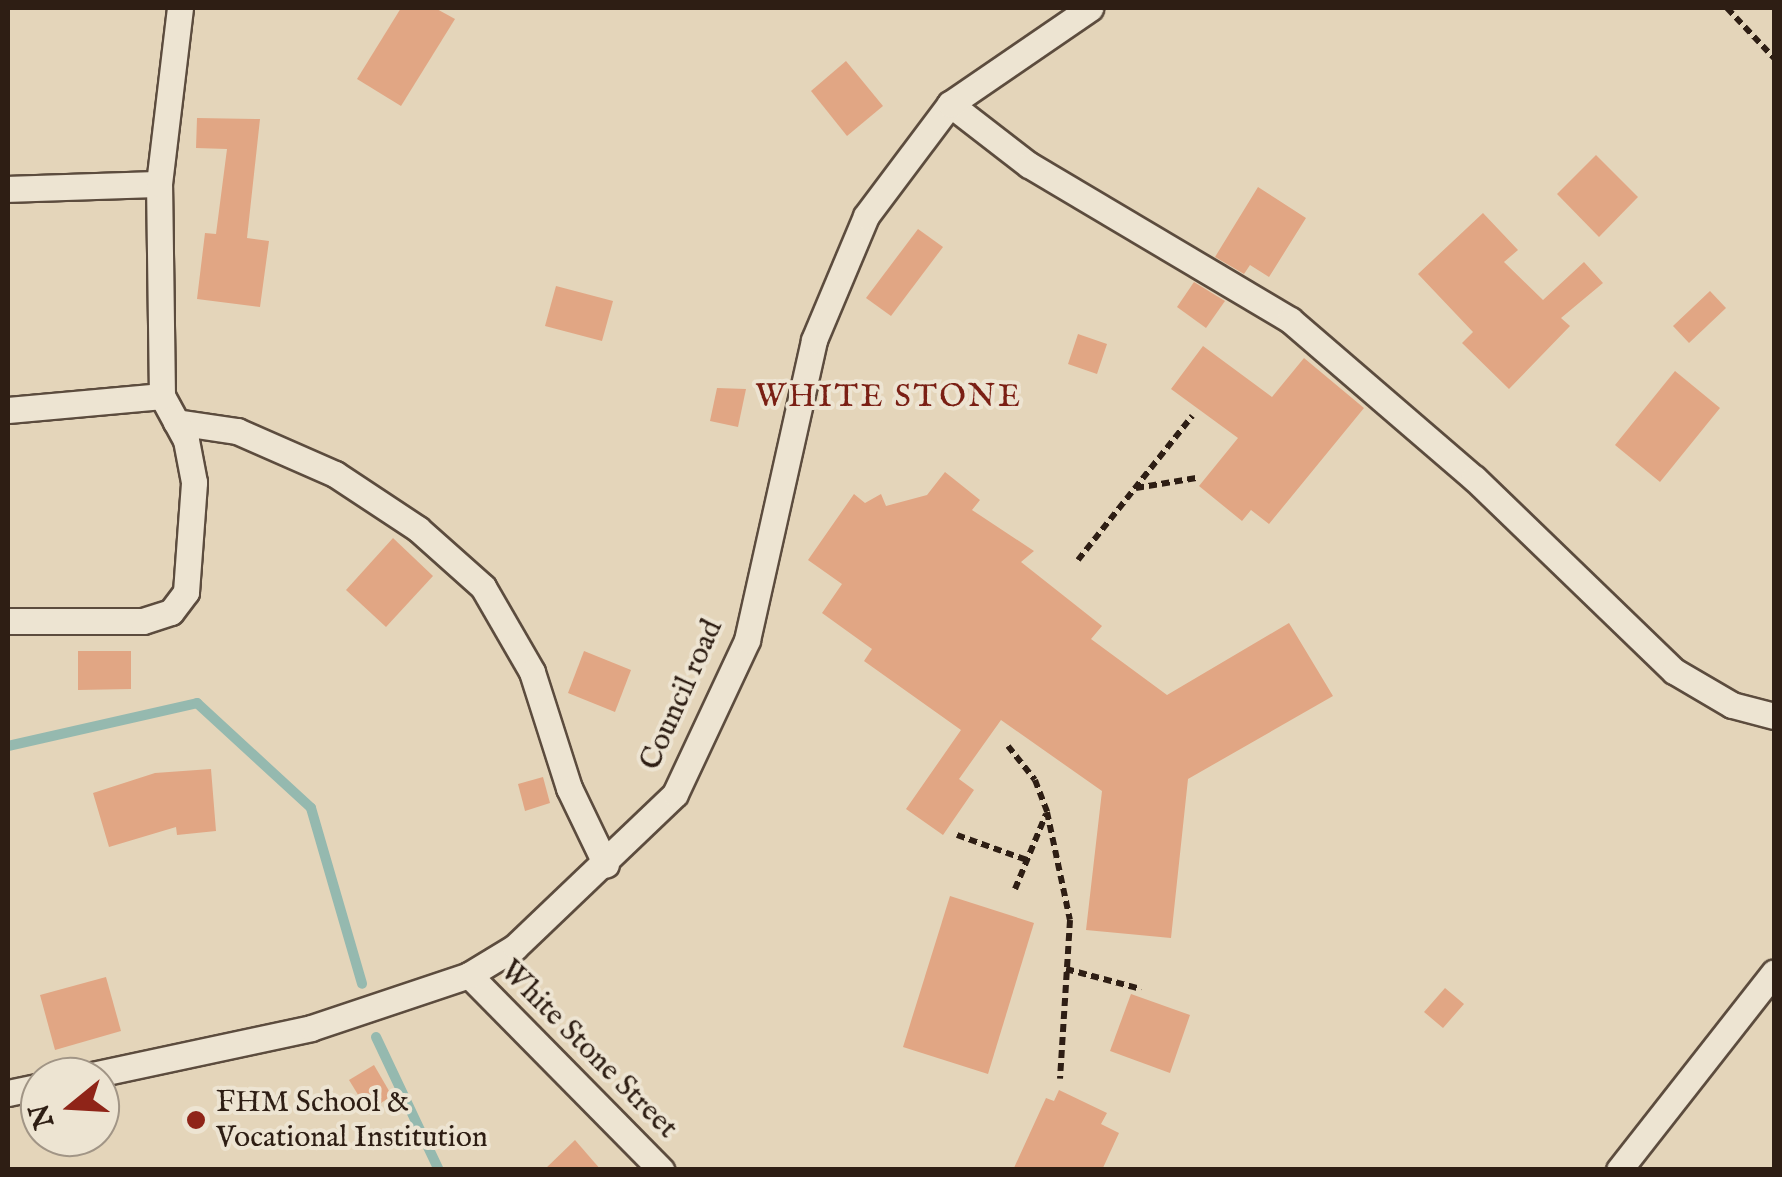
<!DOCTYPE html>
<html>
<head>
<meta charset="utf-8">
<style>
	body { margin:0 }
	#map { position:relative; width:1782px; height:1177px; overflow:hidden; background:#e4d5ba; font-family:"IM FELL English",serif }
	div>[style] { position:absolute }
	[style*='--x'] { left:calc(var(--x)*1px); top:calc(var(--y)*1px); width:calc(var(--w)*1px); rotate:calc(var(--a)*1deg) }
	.stream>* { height:10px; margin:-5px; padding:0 5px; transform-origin:5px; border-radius:5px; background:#95b9af }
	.building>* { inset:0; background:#e1a684 }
	.path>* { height:6px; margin-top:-3px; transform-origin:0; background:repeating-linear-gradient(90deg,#2e1e14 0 8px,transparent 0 13px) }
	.roads { filter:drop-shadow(2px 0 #5c4c3e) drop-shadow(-2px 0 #5c4c3e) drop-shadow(0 2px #5c4c3e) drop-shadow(0 -2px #5c4c3e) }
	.street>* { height:25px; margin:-12.5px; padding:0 12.5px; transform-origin:12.5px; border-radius:12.5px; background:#ede4d2 }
	.dots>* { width:28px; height:28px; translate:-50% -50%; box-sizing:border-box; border:5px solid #ede4d2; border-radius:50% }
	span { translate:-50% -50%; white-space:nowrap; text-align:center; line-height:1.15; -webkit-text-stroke:8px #ede4d2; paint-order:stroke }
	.street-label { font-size:30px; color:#2e1e14 }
	.poi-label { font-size:30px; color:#2e1e14 }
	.left { translate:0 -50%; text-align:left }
	.neighbourhood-label { font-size:32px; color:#7a1f14; letter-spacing:2.5px }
	.frame { position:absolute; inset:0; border:10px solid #2e1e14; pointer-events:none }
	.north { position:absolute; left:20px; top:1057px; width:100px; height:100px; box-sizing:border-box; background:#ede4d2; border:2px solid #a19586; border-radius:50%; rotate:252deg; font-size:28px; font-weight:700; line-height:40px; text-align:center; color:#2e1e14 }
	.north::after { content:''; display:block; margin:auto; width:35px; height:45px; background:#8f2418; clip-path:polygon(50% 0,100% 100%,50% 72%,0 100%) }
</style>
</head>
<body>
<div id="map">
	<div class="stream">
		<div style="--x:8;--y:746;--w:194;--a:-12.8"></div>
		<div style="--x:197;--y:703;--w:155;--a:42.6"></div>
		<div style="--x:311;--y:808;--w:183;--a:73.8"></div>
		<div style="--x:376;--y:1037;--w:147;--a:64.7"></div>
	</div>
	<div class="building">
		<div style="clip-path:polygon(401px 8px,435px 8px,455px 19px,401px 106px,357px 79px)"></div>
		<div style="clip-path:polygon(846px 61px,883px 106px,847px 136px,811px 91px)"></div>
		<div style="clip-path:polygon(197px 118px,260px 119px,247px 238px,269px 241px,260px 307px,197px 299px,205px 233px,216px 234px,227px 149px,196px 148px)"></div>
		<div style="clip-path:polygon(1596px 155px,1638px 197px,1599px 237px,1557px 194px)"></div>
		<div style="clip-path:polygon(1258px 187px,1306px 218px,1269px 277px,1250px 265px,1244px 274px,1215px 257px)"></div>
		<div style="clip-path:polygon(1483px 213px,1518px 250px,1504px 262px,1543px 300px,1584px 262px,1603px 283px,1561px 318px,1570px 326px,1509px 389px,1462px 343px,1473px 332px,1418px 274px)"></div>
		<div style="clip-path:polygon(918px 229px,943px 247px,891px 316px,866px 298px)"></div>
		<div style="clip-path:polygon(1194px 282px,1225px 301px,1206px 328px,1177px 307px)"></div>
		<div style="clip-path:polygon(556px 286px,613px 301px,602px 341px,545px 326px)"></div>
		<div style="clip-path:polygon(1710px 291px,1726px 308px,1689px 343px,1673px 326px)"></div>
		<div style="clip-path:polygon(1078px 334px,1107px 344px,1097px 374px,1068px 364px)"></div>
		<div style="clip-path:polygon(1203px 346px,1272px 397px,1304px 358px,1364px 408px,1269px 524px,1251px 510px,1242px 521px,1199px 486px,1238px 438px,1171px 389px)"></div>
		<div style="clip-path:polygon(1675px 371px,1720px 408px,1660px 482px,1615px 445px)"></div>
		<div style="clip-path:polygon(717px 388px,746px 389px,738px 427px,710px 421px)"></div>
		<div style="clip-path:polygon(945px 472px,980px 500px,972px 510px,1034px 551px,1021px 562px,1102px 626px,1091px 639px,1167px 695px,1289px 623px,1333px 696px,1188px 779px,1171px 938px,1086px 930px,1102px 791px,1001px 720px,959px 779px,974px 790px,943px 835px,906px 809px,961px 730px,864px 661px,872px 649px,822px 613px,842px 584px,808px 560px,854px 494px,865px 503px,881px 494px,886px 506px,927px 495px)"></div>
		<div style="clip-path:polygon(393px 538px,433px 576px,386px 627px,346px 590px)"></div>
		<div style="clip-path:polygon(78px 651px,131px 651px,131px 689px,78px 690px)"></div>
		<div style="clip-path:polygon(584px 651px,631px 670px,615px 712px,568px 693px)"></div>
		<div style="clip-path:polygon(211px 769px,216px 831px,177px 835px,176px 827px,109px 847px,93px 793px,155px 773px)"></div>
		<div style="clip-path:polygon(543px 777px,550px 803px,525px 811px,518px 784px)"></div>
		<div style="clip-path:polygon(950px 896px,1034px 923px,988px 1074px,903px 1047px)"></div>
		<div style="clip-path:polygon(106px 977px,121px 1031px,55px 1050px,40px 995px)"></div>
		<div style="clip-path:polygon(1445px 988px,1464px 1004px,1443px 1028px,1424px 1012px)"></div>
		<div style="clip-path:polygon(1131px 994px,1190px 1015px,1170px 1073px,1110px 1051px)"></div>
		<div style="clip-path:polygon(374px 1065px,392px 1096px,368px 1111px,349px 1080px)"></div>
		<div style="clip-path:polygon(1059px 1090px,1107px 1113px,1101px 1124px,1119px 1133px,1102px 1170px,1013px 1170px,1046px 1098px,1054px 1101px)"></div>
		<div style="clip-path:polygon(575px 1140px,601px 1170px,544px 1170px)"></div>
	</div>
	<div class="path">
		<div style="--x:1727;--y:8;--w:69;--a:46.8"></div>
		<div style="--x:1136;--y:488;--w:61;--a:-9.5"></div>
		<div style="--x:1078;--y:560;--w:184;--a:-51.6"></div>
		<div style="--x:1008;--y:746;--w:43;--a:51.5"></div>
		<div style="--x:1035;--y:780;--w:34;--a:69"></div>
		<div style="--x:1047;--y:812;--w:110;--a:78"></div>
		<div style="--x:1070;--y:920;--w:159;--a:93.6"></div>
		<div style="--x:957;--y:835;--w:74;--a:19.7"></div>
		<div style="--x:1015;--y:889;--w:81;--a:-67.5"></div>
		<div style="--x:1066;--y:969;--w:78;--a:14.9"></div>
	</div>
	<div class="roads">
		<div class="street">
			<div style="--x:950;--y:104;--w:100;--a:37.7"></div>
			<div style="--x:1029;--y:165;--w:304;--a:30.7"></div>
			<div style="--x:1290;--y:320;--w:243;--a:40.7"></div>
			<div style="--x:1474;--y:478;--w:278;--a:44"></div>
			<div style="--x:1674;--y:671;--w:67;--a:30.4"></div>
			<div style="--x:1732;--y:705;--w:43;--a:14.7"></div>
			<div style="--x:8;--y:189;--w:151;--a:-1.9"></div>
			<div style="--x:8;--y:410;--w:155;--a:-5.2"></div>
			<div style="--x:176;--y:422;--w:62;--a:8.4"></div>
			<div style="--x:237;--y:431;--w:107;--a:23.7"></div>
			<div style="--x:335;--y:474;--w:100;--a:33.5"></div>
			<div style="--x:418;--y:529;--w:87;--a:41.7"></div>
			<div style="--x:483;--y:587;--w:98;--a:60"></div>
			<div style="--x:532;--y:672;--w:122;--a:72.3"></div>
			<div style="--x:569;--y:788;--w:85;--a:64.3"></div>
			<div style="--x:8;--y:621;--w:135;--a:0"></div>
			<div style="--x:143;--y:621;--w:29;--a:-18"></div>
			<div style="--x:171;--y:612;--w:25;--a:-53"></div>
			<div style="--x:186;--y:592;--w:110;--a:-85.8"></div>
			<div style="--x:194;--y:482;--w:43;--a:-100.8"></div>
			<div style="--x:186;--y:440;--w:50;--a:-118.6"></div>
			<div style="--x:162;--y:396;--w:212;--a:-90.8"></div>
			<div style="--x:159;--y:184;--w:177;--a:-83.2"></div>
			<div style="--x:469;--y:975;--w:274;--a:45.4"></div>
			<div style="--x:83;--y:1077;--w:233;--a:-12.1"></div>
			<div style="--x:311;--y:1028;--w:167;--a:-18.5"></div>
			<div style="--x:469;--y:975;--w:54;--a:-31.3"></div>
			<div style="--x:515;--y:947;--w:221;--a:-43.7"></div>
			<div style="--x:675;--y:794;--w:170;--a:-64.9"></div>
			<div style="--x:747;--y:640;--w:307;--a:-77.4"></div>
			<div style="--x:814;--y:340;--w:134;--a:-67.2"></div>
			<div style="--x:866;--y:216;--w:140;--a:-53.1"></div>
			<div style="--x:950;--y:104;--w:170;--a:-34.4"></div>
			<div style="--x:8;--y:1093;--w:33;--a:-12"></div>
			<div style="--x:1619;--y:1170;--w:251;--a:-51.9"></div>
		</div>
	</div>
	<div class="dots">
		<div style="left:196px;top:1120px;background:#8f2418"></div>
	</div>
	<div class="street-label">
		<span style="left:682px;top:695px;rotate:-66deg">Council road</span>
		<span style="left:588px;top:1050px;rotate:45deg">White Stone Street</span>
	</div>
	<div class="poi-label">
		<span class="left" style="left:216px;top:1120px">FHM School &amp;<br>Vocational Institution</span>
	</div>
	<div class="neighbourhood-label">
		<span style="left:889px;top:398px">WHITE STONE</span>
	</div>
	<div class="frame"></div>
	<div class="north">N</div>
</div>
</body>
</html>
